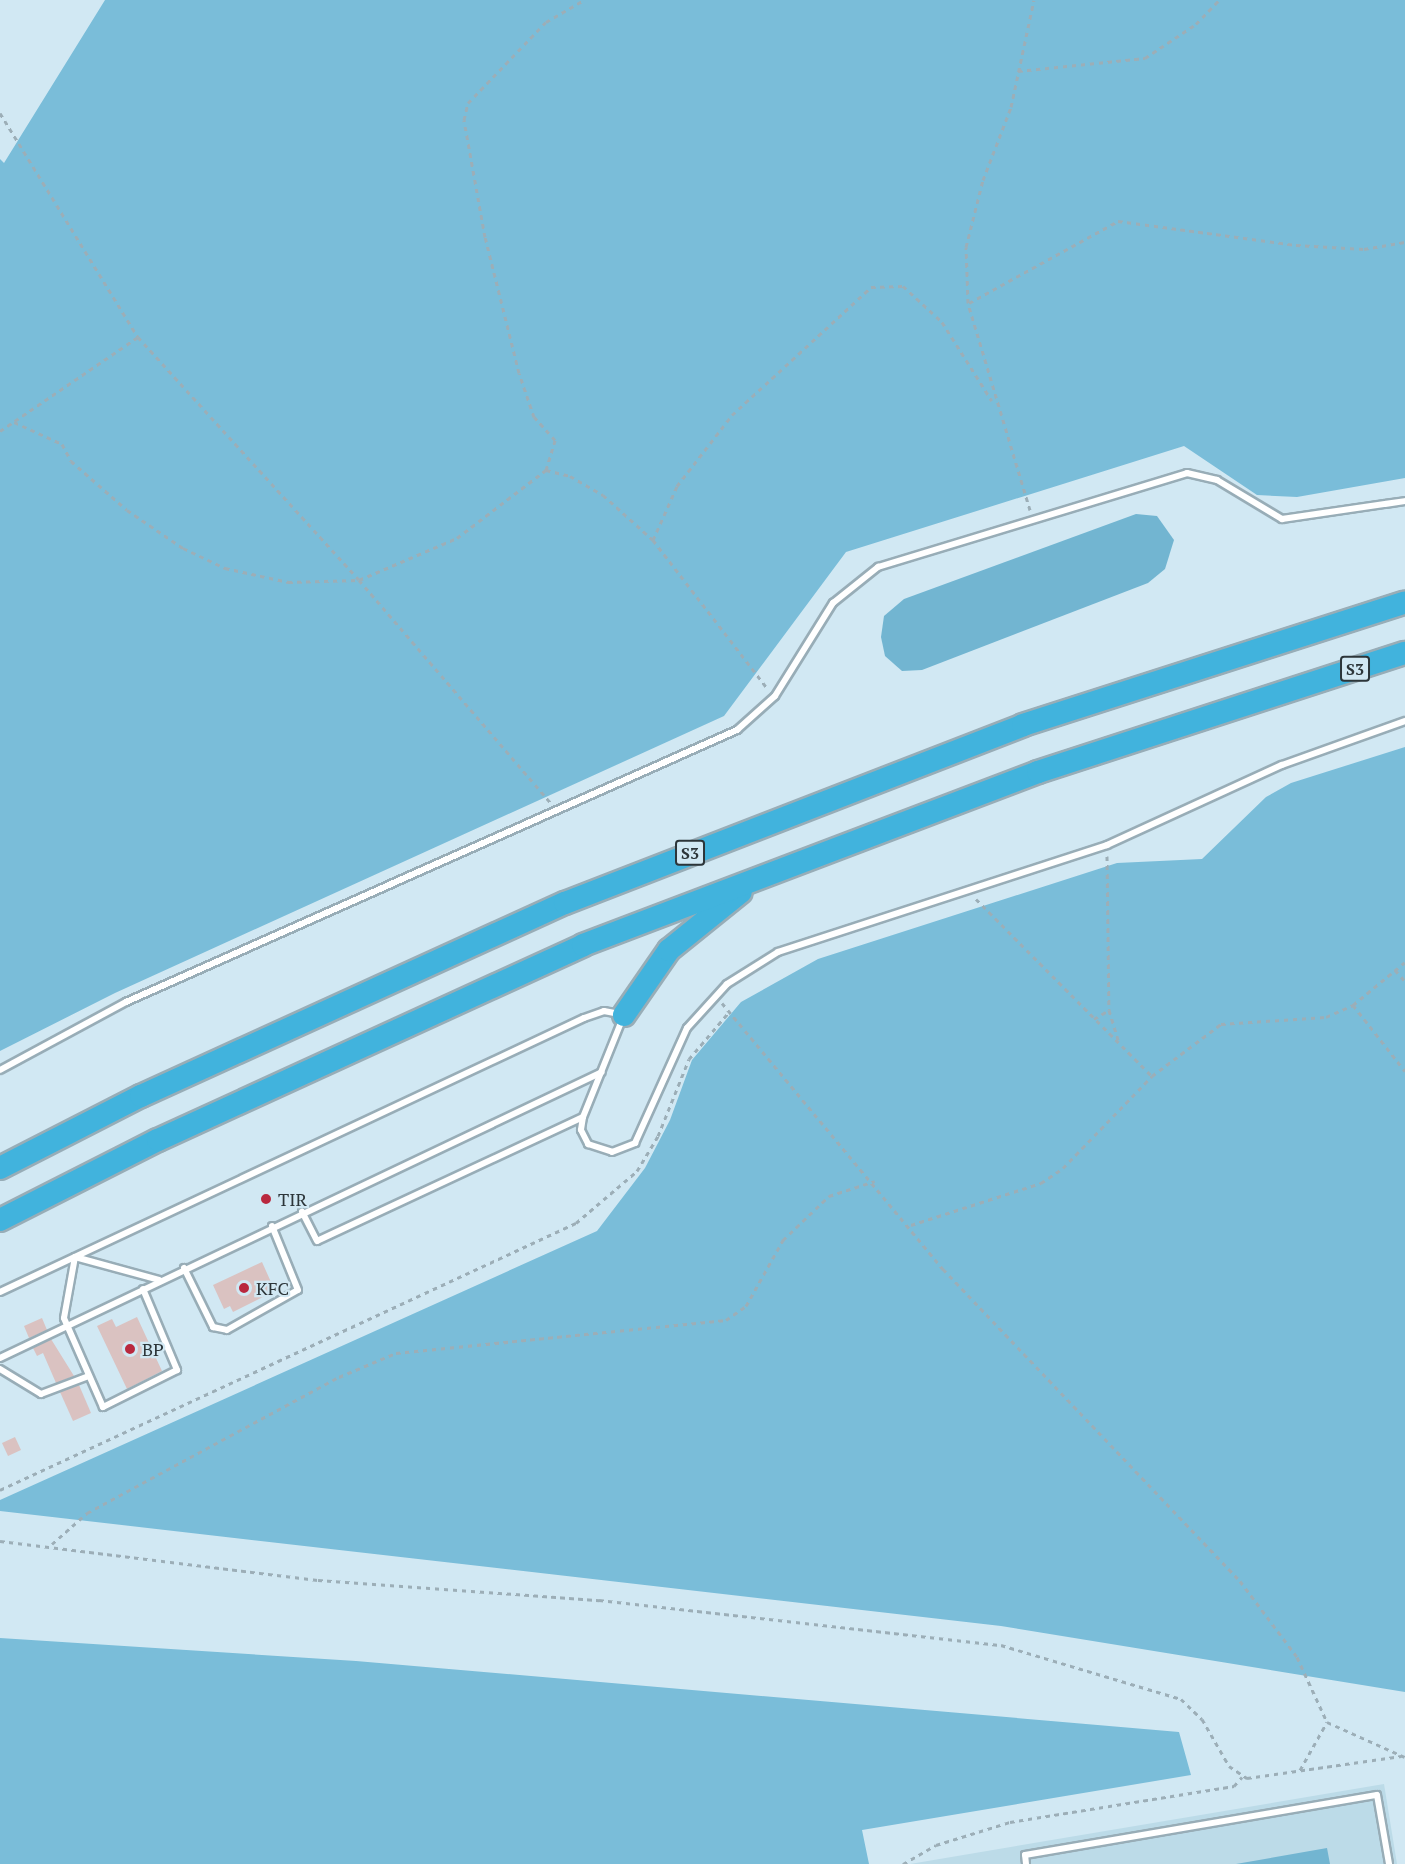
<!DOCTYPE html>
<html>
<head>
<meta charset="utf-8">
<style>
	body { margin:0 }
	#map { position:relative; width:1405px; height:1864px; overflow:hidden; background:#d1e8f3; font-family:"PT Serif",serif }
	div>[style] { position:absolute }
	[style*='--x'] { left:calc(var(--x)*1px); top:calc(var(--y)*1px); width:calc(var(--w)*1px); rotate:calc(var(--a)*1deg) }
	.built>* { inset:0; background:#bcdbe8 }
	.forest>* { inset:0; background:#7abdd9 }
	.water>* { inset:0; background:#72b5d1 }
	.building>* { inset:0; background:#dac2c1 }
	.path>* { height:3px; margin-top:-1.5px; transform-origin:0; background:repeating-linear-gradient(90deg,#9caeb7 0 4.5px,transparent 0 9px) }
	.roads { filter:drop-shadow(2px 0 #98adb7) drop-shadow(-2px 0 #98adb7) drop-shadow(0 2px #98adb7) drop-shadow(0 -2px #98adb7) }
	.lane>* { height:6px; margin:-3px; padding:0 3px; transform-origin:3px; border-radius:3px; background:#fff }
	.highway>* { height:22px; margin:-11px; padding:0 11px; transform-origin:11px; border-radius:11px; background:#41b3dd }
	.dots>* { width:16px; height:16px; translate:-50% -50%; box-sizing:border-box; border:3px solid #d1e8f3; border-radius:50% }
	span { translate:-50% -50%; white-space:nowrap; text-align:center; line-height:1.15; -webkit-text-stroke:4.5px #d1e8f3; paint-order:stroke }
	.shield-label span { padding:2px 4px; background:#d1e8f3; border:2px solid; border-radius:4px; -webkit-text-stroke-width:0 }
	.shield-label { font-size:16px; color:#2c3539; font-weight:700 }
	.poi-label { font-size:18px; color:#2c3539 }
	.left { translate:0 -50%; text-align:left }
</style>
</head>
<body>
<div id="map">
	<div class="built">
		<div style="clip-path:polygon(1384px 1784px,1397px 1864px,910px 1864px)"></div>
	</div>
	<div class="forest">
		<div style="clip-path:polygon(105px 0,1405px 0,1405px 478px,1297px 497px,1257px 495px,1184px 446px,846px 552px,724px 716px,115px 993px,0 1051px,0 159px,4px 163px)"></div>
		<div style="clip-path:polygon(1405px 747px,1405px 1692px,1001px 1626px,0 1511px,0 1500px,597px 1231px,645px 1168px,670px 1120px,692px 1060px,741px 1002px,818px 959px,1117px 863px,1202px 859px,1266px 797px,1291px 783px)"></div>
		<div style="clip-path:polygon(0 1638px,356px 1661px,1179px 1732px,1191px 1775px,862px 1830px,869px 1864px,0 1864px)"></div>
	</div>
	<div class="water">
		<div style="clip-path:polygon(1136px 514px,1157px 516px,1174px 540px,1165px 569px,1148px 583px,922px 670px,902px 671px,885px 656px,881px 637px,884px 616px,904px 599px)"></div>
		<div style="clip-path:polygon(1327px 1848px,1330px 1864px,1236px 1864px)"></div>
	</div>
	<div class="building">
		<div style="clip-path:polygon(262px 1262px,275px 1291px,233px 1312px,230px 1306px,224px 1309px,213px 1285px)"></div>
		<div style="clip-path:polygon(137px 1317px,162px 1371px,127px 1389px,97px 1326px,112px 1319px,116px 1327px)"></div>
		<div style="clip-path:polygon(42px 1318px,47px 1330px,29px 1338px,24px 1326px)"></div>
		<div style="clip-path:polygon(51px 1339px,74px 1376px,56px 1383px,43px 1353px,37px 1356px,33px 1348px)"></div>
		<div style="clip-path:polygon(79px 1385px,91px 1413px,73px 1421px,60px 1392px)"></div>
		<div style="clip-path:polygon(15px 1437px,21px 1450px,8px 1456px,2px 1443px)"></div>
	</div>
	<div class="path">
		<div style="--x:1018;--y:71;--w:128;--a:-5.8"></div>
		<div style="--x:1145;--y:58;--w:61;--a:-33.7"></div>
		<div style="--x:1196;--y:24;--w:33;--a:-46"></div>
		<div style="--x:0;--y:113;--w:263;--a:58.4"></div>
		<div style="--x:138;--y:337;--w:328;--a:47.7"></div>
		<div style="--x:359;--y:580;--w:294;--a:49.3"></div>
		<div style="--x:969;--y:303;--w:170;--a:-28.8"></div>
		<div style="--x:1118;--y:221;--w:180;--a:7.7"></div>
		<div style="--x:1296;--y:245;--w:68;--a:3.4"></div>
		<div style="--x:1364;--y:249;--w:42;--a:-9.7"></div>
		<div style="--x:14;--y:422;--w:53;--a:24.6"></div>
		<div style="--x:62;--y:444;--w:19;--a:62"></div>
		<div style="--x:71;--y:461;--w:74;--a:41.2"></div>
		<div style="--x:127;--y:510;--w:68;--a:34.2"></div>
		<div style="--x:183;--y:548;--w:47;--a:25.5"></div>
		<div style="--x:225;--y:568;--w:65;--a:12.5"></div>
		<div style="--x:288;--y:582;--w:71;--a:-1.6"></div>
		<div style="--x:359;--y:580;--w:107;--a:-23.2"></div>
		<div style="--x:457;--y:538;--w:112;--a:-37.4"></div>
		<div style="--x:546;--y:470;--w:31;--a:-73"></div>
		<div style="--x:555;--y:440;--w:31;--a:-132"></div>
		<div style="--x:534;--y:417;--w:46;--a:-108.8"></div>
		<div style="--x:519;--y:373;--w:140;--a:-104"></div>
		<div style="--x:485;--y:237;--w:119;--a:-100.2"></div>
		<div style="--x:464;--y:120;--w:17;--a:-77"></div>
		<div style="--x:468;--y:103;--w:112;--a:-46.1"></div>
		<div style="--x:546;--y:22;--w:44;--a:-30.1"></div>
		<div style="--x:0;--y:431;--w:167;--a:-34.3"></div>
		<div style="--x:546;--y:470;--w:25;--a:14"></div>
		<div style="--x:570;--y:476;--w:38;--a:30"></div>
		<div style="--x:603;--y:495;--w:67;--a:42"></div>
		<div style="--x:653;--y:540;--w:187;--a:52.4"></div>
		<div style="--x:1030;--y:510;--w:216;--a:-106.7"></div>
		<div style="--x:968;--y:303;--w:56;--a:-92"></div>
		<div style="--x:966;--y:247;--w:69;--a:-75.8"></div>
		<div style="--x:983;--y:180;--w:78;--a:-69"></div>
		<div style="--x:1011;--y:107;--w:109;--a:-77.9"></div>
		<div style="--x:653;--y:540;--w:59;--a:-66"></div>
		<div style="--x:677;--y:486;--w:90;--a:-52.2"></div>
		<div style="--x:732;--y:415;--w:189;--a:-42.6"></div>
		<div style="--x:871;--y:287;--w:32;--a:-2"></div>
		<div style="--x:903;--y:286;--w:53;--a:42.7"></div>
		<div style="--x:942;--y:322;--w:93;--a:57.7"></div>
		<div style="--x:1107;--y:856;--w:154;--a:89.3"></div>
		<div style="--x:1109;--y:1010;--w:31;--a:73"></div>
		<div style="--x:976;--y:899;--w:250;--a:45.2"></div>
		<div style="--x:1395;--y:970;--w:15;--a:48"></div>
		<div style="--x:722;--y:1003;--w:346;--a:50.3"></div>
		<div style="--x:943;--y:1269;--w:431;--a:46.4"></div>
		<div style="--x:1240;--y:1581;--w:95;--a:53.1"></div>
		<div style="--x:1297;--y:1657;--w:72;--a:65.2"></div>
		<div style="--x:1327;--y:1722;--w:85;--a:24.2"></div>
		<div style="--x:1353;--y:1005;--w:84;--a:51.8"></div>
		<div style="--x:1094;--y:1019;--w:17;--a:-31"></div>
		<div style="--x:911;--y:1225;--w:137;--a:-17.9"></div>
		<div style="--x:1041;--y:1183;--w:27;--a:-34"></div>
		<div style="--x:1063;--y:1168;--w:128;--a:-45.9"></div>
		<div style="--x:1152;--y:1076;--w:86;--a:-37"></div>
		<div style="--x:1221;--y:1024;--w:105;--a:-3.8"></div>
		<div style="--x:1326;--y:1017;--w:30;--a:-24"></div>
		<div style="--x:1353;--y:1005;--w:67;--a:-39.6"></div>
		<div style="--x:0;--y:1490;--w:635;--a:-24.87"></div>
		<div style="--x:576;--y:1223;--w:80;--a:-40.4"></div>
		<div style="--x:637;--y:1171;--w:41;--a:-59"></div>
		<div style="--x:658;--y:1136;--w:83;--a:-68.1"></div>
		<div style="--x:689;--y:1059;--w:62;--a:-49.6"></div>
		<div style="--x:0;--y:1541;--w:320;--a:7"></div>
		<div style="--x:318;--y:1580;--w:282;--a:4.1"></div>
		<div style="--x:599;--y:1600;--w:405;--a:6.4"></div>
		<div style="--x:1001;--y:1645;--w:188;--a:16.7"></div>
		<div style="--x:1181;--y:1699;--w:29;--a:44"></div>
		<div style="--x:1202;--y:1719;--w:54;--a:60.1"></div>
		<div style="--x:1229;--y:1766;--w:22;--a:34"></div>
		<div style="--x:1247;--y:1778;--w:156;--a:-8.1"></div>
		<div style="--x:52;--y:1544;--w:47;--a:-41.5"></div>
		<div style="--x:87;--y:1513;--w:286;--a:-28.4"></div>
		<div style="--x:339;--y:1377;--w:62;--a:-22.8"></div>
		<div style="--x:396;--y:1353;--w:332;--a:-5.7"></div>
		<div style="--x:726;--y:1320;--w:24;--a:-35"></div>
		<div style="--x:746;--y:1306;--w:76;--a:-60.7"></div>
		<div style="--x:783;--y:1240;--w:64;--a:-43.7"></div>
		<div style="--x:829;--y:1196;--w:48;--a:-18.1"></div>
		<div style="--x:1300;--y:1770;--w:55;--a:-60.6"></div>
		<div style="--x:903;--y:1864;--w:38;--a:-30"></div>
		<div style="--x:936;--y:1845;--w:77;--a:-17.3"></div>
		<div style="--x:1010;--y:1822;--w:227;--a:-9.1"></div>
		<div style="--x:1234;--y:1786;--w:12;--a:-48"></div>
	</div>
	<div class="roads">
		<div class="lane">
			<div style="--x:0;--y:1070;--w:143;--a:-28.4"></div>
			<div style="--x:126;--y:1002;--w:669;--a:-24"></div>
			<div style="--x:737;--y:730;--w:51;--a:-41.8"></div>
			<div style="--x:775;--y:696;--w:110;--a:-58.1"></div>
			<div style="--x:833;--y:603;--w:58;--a:-38.7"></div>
			<div style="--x:878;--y:567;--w:323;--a:-16.9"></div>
			<div style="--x:1187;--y:473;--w:31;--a:13"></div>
			<div style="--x:1217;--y:480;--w:76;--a:31"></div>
			<div style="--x:1282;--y:519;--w:124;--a:-8.3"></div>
			<div style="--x:583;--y:1117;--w:13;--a:99"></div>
			<div style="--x:581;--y:1130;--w:16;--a:63"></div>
			<div style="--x:588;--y:1144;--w:25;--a:18"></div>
			<div style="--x:612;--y:1152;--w:25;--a:-21"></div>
			<div style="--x:635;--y:1143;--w:126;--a:-65.7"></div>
			<div style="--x:687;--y:1028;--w:59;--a:-47.7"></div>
			<div style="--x:727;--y:984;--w:60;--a:-32.1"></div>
			<div style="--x:778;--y:952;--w:346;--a:-18"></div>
			<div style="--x:1107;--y:845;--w:192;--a:-24.6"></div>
			<div style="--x:1282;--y:765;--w:131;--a:-19.7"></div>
			<div style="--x:184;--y:1268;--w:66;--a:63.8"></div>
			<div style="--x:213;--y:1327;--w:14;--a:12"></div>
			<div style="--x:227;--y:1330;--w:81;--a:-29.4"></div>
			<div style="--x:298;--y:1290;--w:69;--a:-112.1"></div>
			<div style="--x:143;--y:1289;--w:88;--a:67.2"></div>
			<div style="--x:177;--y:1370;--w:83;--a:153.4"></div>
			<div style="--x:103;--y:1407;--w:97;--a:-113.7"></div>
			<div style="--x:64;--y:1318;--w:62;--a:-79.8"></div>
			<div style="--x:75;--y:1257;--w:87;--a:15.3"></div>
			<div style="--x:0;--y:1292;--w:645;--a:-25.13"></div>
			<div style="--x:584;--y:1018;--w:21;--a:-19"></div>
			<div style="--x:604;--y:1011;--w:20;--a:11"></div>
			<div style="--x:624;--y:1015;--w:110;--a:111.9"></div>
			<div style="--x:583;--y:1117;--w:293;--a:155"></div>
			<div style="--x:317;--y:1241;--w:33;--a:-117"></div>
			<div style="--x:0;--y:1358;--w:666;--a:-25.41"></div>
			<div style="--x:0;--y:1369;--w:48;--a:31.4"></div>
			<div style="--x:41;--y:1394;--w:51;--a:-20.6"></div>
			<div style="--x:1026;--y:1864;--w:9;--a:-96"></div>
			<div style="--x:1025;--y:1855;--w:357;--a:-9.7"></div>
			<div style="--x:1377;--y:1795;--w:70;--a:80.1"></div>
		</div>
		<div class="highway">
			<div style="--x:624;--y:1015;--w:79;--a:-55.3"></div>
			<div style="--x:669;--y:950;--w:92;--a:-38.9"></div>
			<div style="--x:0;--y:1168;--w:158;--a:-27.1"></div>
			<div style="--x:141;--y:1096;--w:466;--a:-24.5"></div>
			<div style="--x:565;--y:903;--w:491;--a:-21.2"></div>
			<div style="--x:1023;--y:725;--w:401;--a:-17.8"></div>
			<div style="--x:0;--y:1220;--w:177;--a:-26.9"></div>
			<div style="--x:158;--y:1140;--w:468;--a:-24.6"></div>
			<div style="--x:583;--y:945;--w:487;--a:-20.8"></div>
			<div style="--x:1038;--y:772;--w:386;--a:-18"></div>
		</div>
	</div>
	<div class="dots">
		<div style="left:266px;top:1199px;background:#b9283e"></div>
		<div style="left:244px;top:1288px;background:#b9283e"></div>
		<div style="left:130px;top:1349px;background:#b9283e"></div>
	</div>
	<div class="shield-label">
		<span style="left:1355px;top:669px">S3</span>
		<span style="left:690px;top:853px">S3</span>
	</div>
	<div class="poi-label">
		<span class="left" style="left:278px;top:1199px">TIR</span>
		<span class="left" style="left:256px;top:1288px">KFC</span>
		<span class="left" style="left:142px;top:1349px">BP</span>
	</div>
</div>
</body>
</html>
